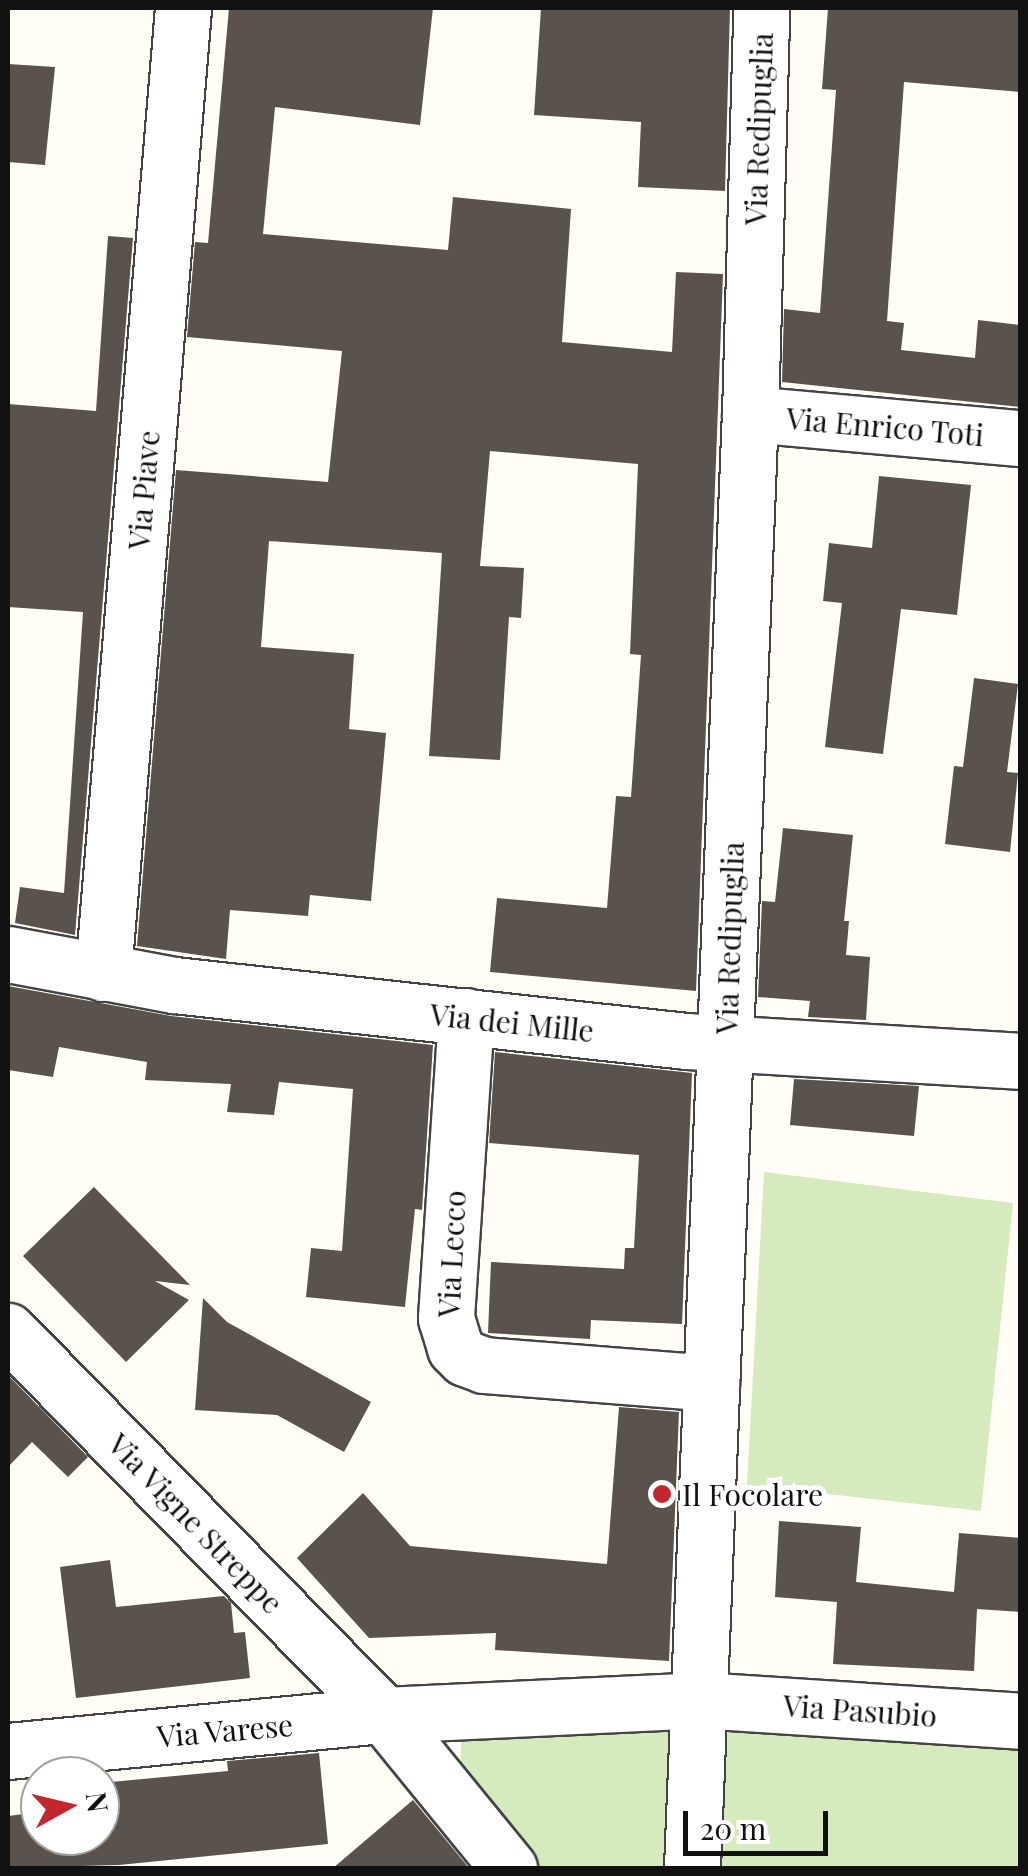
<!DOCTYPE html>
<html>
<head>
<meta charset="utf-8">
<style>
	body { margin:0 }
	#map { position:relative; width:1028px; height:1876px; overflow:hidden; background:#fffdf5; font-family:"Playfair Display",serif }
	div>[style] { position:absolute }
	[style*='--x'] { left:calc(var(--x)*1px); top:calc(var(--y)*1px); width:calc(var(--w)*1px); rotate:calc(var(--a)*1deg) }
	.green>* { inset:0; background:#d5ebbd }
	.building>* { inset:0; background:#5a524d }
	.roads { filter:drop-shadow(2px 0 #444) drop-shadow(-2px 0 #444) drop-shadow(0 2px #444) drop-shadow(0 -2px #444) }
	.minor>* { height:55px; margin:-27.5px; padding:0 27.5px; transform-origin:27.5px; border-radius:27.5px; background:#fff }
	.dots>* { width:28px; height:28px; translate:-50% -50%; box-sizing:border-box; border:5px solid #fff; border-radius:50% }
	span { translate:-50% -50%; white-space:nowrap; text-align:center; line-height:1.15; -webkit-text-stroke:10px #fff; paint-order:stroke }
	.street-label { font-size:30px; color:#111 }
	.poi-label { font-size:30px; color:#111 }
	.left { translate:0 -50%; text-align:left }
	.frame { position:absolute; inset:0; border:10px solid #111; pointer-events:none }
	.north { position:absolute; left:20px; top:1756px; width:100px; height:100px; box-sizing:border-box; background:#fff; border:2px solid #a0a0a0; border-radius:50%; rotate:82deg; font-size:28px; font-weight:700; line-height:40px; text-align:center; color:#111 }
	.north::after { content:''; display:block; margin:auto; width:35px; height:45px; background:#c4262e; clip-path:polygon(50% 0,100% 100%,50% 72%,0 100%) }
	.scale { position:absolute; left:683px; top:1811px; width:145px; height:45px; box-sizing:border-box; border:5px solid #111; border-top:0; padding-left:12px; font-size:30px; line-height:35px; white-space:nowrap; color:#111; -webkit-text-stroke:8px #fff; paint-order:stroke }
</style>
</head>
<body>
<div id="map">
	<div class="green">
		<div style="clip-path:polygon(764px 1172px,1013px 1203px,981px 1511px,747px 1485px)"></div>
		<div style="clip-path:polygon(728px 1722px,1020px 1737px,1020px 1868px,720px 1868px)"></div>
		<div style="clip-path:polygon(462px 1724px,670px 1732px,664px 1868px,536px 1868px,460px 1772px)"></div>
	</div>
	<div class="building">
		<div style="clip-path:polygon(229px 8px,433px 8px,420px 125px,275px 107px,263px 234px,448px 250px,453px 197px,571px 209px,562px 342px,672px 352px,676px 272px,723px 274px,696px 991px,490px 972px,497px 898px,607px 908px,616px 796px,631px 797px,641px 655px,630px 654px,638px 464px,490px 451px,480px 566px,524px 568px,521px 618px,509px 617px,500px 760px,429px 756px,442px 553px,269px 541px,261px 647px,354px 654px,349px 729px,386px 733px,371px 901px,310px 895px,308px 916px,230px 910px,226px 959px,137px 946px,176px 470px,328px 482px,342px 351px,187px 337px,195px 242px,208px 243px)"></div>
		<div style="clip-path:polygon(541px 8px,730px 8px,725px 191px,638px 187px,641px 122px,534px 115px)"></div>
		<div style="clip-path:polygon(828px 8px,1020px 10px,1020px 92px,904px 82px,887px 321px,904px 323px,901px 350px,975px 358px,978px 320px,1020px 325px,1020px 407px,782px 382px,784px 309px,820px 313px,836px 90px,822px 89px)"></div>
		<div style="clip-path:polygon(8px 64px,55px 67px,45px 165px,8px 162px)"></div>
		<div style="clip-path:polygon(108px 236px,133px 238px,75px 935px,15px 923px,20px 887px,64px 893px,83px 612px,8px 607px,8px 404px,96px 411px)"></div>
		<div style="clip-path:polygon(879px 476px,971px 485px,957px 615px,901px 609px,883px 754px,825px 747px,842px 603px,823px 601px,829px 543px,872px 548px)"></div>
		<div style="clip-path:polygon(974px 678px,1018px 684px,1007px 772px,1018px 773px,1010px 852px,945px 844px,954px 766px,963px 767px)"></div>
		<div style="clip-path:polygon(783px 828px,853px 835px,844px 921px,849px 921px,846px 955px,870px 957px,866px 1020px,808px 1017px,810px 1001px,758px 997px,762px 901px,775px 902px)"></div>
		<div style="clip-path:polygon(8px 986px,171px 1016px,433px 1045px,422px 1210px,415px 1209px,405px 1307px,306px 1297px,311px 1248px,342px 1251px,353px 1089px,279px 1082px,274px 1115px,227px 1112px,231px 1084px,145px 1080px,147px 1062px,59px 1047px,53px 1077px,8px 1070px)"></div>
		<div style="clip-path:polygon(495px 1052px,692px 1073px,682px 1324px,591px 1320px,590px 1339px,488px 1333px,491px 1262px,624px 1269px,625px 1248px,634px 1248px,639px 1155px,489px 1143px)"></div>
		<div style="clip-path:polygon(794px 1079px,919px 1086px,914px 1136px,790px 1125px)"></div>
		<div style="clip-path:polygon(94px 1187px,190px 1285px,155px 1281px,189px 1300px,126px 1362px,23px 1256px)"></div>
		<div style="clip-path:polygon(203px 1298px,227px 1322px,371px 1402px,344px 1452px,277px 1415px,195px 1410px)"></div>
		<div style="clip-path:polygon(8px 1375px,88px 1457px,68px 1477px,32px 1442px,8px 1467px)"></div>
		<div style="clip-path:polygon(619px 1407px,679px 1412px,669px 1661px,495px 1650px,496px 1633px,369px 1638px,297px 1558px,363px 1493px,410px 1546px,607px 1564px)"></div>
		<div style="clip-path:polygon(779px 1521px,861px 1527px,856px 1582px,954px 1592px,959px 1533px,1020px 1538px,1020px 1612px,977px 1609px,974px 1671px,833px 1664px,837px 1602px,775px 1597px)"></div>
		<div style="clip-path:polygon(110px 1560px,116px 1607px,224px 1596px,231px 1603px,234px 1633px,245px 1632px,250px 1678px,76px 1698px,60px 1567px)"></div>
		<div style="clip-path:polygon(319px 1753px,328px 1844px,119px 1865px,8px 1868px,8px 1816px,40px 1812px,40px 1836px,100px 1836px,100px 1806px,113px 1804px,111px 1782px,228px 1771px,227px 1761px)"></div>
		<div style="clip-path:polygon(413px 1800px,469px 1868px,333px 1868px)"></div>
	</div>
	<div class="roads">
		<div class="minor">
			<div style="--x:750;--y:414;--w:271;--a:5.1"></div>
			<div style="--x:8;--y:954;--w:169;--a:10.6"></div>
			<div style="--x:174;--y:985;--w:515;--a:6.24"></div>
			<div style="--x:686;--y:1041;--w:335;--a:3.4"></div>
			<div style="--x:103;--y:973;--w:968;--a:-85.26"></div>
			<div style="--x:466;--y:1016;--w:303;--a:93.8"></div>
			<div style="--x:446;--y:1318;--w:31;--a:73"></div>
			<div style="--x:455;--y:1348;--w:14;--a:45"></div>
			<div style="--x:465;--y:1358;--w:20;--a:20"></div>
			<div style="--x:484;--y:1365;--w:228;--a:4.5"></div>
			<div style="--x:8;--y:1331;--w:537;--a:45.6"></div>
			<div style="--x:384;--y:1715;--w:198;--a:50.8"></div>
			<div style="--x:8;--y:1751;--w:378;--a:-5.5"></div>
			<div style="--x:384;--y:1715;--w:315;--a:-2.7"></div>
			<div style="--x:699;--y:1700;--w:322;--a:3.7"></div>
			<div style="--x:692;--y:1868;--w:1455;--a:-87.72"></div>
			<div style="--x:750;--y:414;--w:406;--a:-88.4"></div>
		</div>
	</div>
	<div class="dots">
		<div style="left:662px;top:1494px;background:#c4262e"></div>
	</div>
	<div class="street-label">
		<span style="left:758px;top:129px;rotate:-88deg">Via Redipuglia</span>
		<span style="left:885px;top:426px;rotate:5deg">Via Enrico Toti</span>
		<span style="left:143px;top:490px;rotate:-85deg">Via Piave</span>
		<span style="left:729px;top:938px;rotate:-88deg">Via Redipuglia</span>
		<span style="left:512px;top:1022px;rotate:6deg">Via dei Mille</span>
		<span style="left:451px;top:1254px;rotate:-87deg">Via Lecco</span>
		<span style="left:196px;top:1523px;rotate:46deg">Via Vigne Streppe</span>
		<span style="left:860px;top:1710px;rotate:4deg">Via Pasubio</span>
		<span style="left:225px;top:1730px;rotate:-5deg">Via Varese</span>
	</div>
	<div class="poi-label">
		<span class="left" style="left:682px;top:1494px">Il Focolare</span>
	</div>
	<div class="frame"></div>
	<div class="north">N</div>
	<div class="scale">20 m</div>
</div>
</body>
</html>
